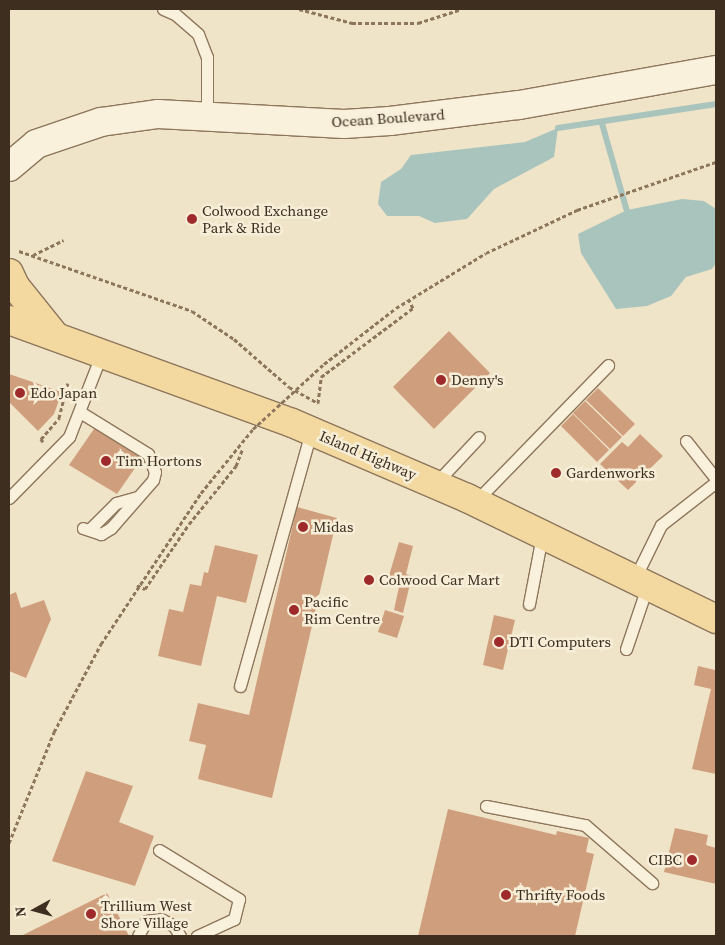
<!DOCTYPE html>
<html>
<head>
<meta charset="utf-8">
<style>
	body { margin:0 }
	#map { position:relative; width:725px; height:945px; overflow:hidden; background:#f0e4c8; font-family:"Source Serif 4",serif }
	div>[style] { position:absolute }
	[style*='--x'] { left:calc(var(--x)*1px); top:calc(var(--y)*1px); width:calc(var(--w)*1px); rotate:calc(var(--a)*1deg) }
	.water>* { inset:0; background:#a9c4bc }
	.stream>* { height:5.5px; margin:-2.75px; padding:0 2.75px; transform-origin:2.75px; border-radius:2.75px; background:#a9c4bc }
	.building>* { inset:0; background:#cf9f7d }
	.path>* { height:3px; margin-top:-1.5px; transform-origin:0; background:repeating-linear-gradient(90deg,#8d765c 0 4px,transparent 0 6.5px) }
	.roads { filter:drop-shadow(1px 0 #8d765c) drop-shadow(-1px 0 #8d765c) drop-shadow(0 1px #8d765c) drop-shadow(0 -1px #8d765c) }
	.lane>* { height:11px; margin:-5.5px; padding:0 5.5px; transform-origin:5.5px; border-radius:5.5px; background:#faf1dc }
	.secondary>* { height:28px; margin:-14px; padding:0 14px; transform-origin:14px; border-radius:14px; background:#faf1dc }
	.primary>* { height:28px; margin:-14px; padding:0 14px; transform-origin:14px; border-radius:14px; background:#f3d9a0 }
	.path-bridge>* { height:3px; margin-top:-1.5px; transform-origin:0; background:repeating-linear-gradient(90deg,#8d765c 0 4px,transparent 0 6.5px) }
	.dots>* { width:14px; height:14px; translate:-50% -50%; box-sizing:border-box; border:2px solid #f7eed8; border-radius:50% }
	span { translate:-50% -50%; white-space:nowrap; text-align:center; line-height:1.15; -webkit-text-stroke:5px #f7eed8; paint-order:stroke }
	.street-label { font-size:15px; color:#3d2e20 }
	.poi-label { font-size:15px; color:#3d2e20 }
	.left { translate:0 -50%; text-align:left }
	.right { translate:-100% -50%; text-align:right }
	.frame { position:absolute; inset:0; border:10px solid #3d2e20; pointer-events:none }
	.north { position:absolute; left:10px; top:885px; width:50px; height:50px; -webkit-text-stroke:4px #f7eed8; paint-order:stroke; rotate:263deg; font-size:14px; font-weight:700; line-height:20px; text-align:center; color:#3d2e20 }
	.north::after { content:''; display:block; margin:auto; width:18px; height:22px; background:#3d2e20; clip-path:polygon(50% 0,100% 100%,50% 72%,0 100%) }
</style>
</head>
<body>
<div id="map">
	<div class="water">
		<div style="clip-path:polygon(558px 128px,554px 157px,494px 189px,467px 219px,435px 223px,419px 216px,387px 216px,378px 204px,381px 182px,401px 169px,411px 155px,525px 142px)"></div>
		<div style="clip-path:polygon(682px 199px,704px 201px,716px 209px,716px 263px,712px 269px,686px 277px,671px 296px,647px 306px,616px 309px,581px 253px,578px 234px,627px 210px)"></div>
	</div>
	<div class="stream">
		<div style="--x:602;--y:122;--w:91;--a:74.1"></div>
		<div style="--x:558;--y:128;--w:160;--a:-8.6"></div>
	</div>
	<div class="building">
		<div style="clip-path:polygon(449px 331px,490px 373px,434px 429px,393px 387px)"></div>
		<div style="clip-path:polygon(9px 374px,62px 392px,54px 414px,38px 431px,9px 402px)"></div>
		<div style="clip-path:polygon(598px 388px,635px 424px,623px 436px,586px 400px)"></div>
		<div style="clip-path:polygon(585px 401px,622px 437px,610px 449px,573px 413px)"></div>
		<div style="clip-path:polygon(573px 414px,609px 450px,597px 462px,561px 426px)"></div>
		<div style="clip-path:polygon(96px 426px,142px 458px,117px 494px,69px 465px)"></div>
		<div style="clip-path:polygon(640px 434px,663px 456px,628px 490px,600px 464px,622px 442px,628px 447px)"></div>
		<div style="clip-path:polygon(297px 507px,337px 518px,272px 798px,198px 779px,206px 745px,189px 741px,198px 703px,249px 715px)"></div>
		<div style="clip-path:polygon(399px 542px,413px 546px,406px 574px,412px 576px,403px 613px,394px 610px,400px 582px,388px 579px)"></div>
		<div style="clip-path:polygon(215px 545px,258px 555px,246px 603px,217px 596px,201px 666px,158px 656px,169px 609px,183px 612px,190px 584px,201px 586px,204px 572px,208px 573px)"></div>
		<div style="clip-path:polygon(16px 592px,21px 608px,44px 600px,51px 619px,26px 678px,9px 671px,9px 595px)"></div>
		<div style="clip-path:polygon(385px 610px,404px 616px,397px 638px,378px 632px)"></div>
		<div style="clip-path:polygon(494px 615px,515px 620px,503px 670px,483px 665px)"></div>
		<div style="clip-path:polygon(698px 666px,715px 670px,716px 774px,692px 769px,711px 689px,694px 685px)"></div>
		<div style="clip-path:polygon(86px 771px,133px 786px,119px 822px,154px 836px,135px 886px,52px 861px)"></div>
		<div style="clip-path:polygon(448px 809px,556px 835px,557px 831px,589px 838px,586px 852px,594px 854px,575px 936px,418px 936px)"></div>
		<div style="clip-path:polygon(675px 828px,708px 835px,706px 845px,716px 848px,716px 884px,664px 872px)"></div>
		<div style="clip-path:polygon(107px 893px,129px 936px,21px 936px)"></div>
	</div>
	<div class="path">
		<div style="--x:299;--y:9;--w:55;--a:14.8"></div>
		<div style="--x:352;--y:23;--w:66;--a:0"></div>
		<div style="--x:418;--y:23;--w:46;--a:-17.7"></div>
		<div style="--x:19;--y:251;--w:183;--a:19.1"></div>
		<div style="--x:192;--y:311;--w:50;--a:33.7"></div>
		<div style="--x:234;--y:339;--w:73;--a:41.1"></div>
		<div style="--x:289;--y:387;--w:33;--a:29"></div>
		<div style="--x:318;--y:403;--w:26;--a:-83"></div>
		<div style="--x:321;--y:377;--w:115;--a:-36.9"></div>
		<div style="--x:413;--y:308;--w:9;--a:-117"></div>
		<div style="--x:33;--y:255;--w:34;--a:-26"></div>
		<div style="--x:324;--y:364;--w:91;--a:-37.9"></div>
		<div style="--x:396;--y:308;--w:105;--a:-31.4"></div>
		<div style="--x:486;--y:253;--w:101;--a:-25.3"></div>
		<div style="--x:577;--y:210;--w:147;--a:-19.1"></div>
		<div style="--x:43;--y:442;--w:4;--a:-124"></div>
		<div style="--x:41;--y:439;--w:28;--a:-49"></div>
		<div style="--x:59;--y:418;--w:36;--a:-76"></div>
		<div style="--x:137;--y:585;--w:9;--a:27"></div>
		<div style="--x:145;--y:589;--w:78;--a:-55.9"></div>
		<div style="--x:189;--y:524;--w:75;--a:-51"></div>
		<div style="--x:236;--y:466;--w:19;--a:-69"></div>
		<div style="--x:9;--y:843;--w:120;--a:-67.9"></div>
		<div style="--x:54;--y:732;--w:100;--a:-61.9"></div>
		<div style="--x:101;--y:644;--w:181;--a:-56.5"></div>
	</div>
	<div class="roads">
		<div class="lane">
			<div style="--x:163;--y:9;--w:13;--a:23"></div>
			<div style="--x:175;--y:14;--w:30;--a:41"></div>
			<div style="--x:198;--y:34;--w:25;--a:69"></div>
			<div style="--x:207;--y:57;--w:59;--a:90"></div>
			<div style="--x:80;--y:412;--w:80;--a:31.7"></div>
			<div style="--x:148;--y:454;--w:19;--a:69"></div>
			<div style="--x:155;--y:472;--w:8;--a:104"></div>
			<div style="--x:153;--y:480;--w:64;--a:131.2"></div>
			<div style="--x:111;--y:528;--w:12;--a:149"></div>
			<div style="--x:101;--y:534;--w:19;--a:-162"></div>
			<div style="--x:686;--y:441;--w:48;--a:51.7"></div>
			<div style="--x:435;--y:484;--w:64;--a:-46.9"></div>
			<div style="--x:9;--y:498;--w:86;--a:-45.5"></div>
			<div style="--x:69;--y:437;--w:90;--a:-68.6"></div>
			<div style="--x:475;--y:502;--w:191;--a:-45.8"></div>
			<div style="--x:90;--y:529;--w:37;--a:-45"></div>
			<div style="--x:116;--y:503;--w:22;--a:-16"></div>
			<div style="--x:634;--y:580;--w:61;--a:-63.9"></div>
			<div style="--x:661;--y:525;--w:70;--a:-38"></div>
			<div style="--x:529;--y:604;--w:69;--a:-79.2"></div>
			<div style="--x:626;--y:649;--w:65;--a:-71.3"></div>
			<div style="--x:240;--y:686;--w:265;--a:-74.4"></div>
			<div style="--x:486;--y:806;--w:101;--a:10.9"></div>
			<div style="--x:585;--y:825;--w:89;--a:40.9"></div>
			<div style="--x:159;--y:850;--w:94;--a:31.5"></div>
			<div style="--x:239;--y:899;--w:21;--a:104"></div>
			<div style="--x:234;--y:919;--w:41;--a:155.3"></div>
			<div style="--x:138;--y:936;--w:17;--a:-62"></div>
			<div style="--x:146;--y:921;--w:15;--a:-8"></div>
			<div style="--x:161;--y:919;--w:15;--a:28"></div>
			<div style="--x:174;--y:926;--w:12;--a:59"></div>
		</div>
		<div class="secondary">
			<div style="--x:9;--y:167;--w:35;--a:-40"></div>
			<div style="--x:36;--y:144;--w:69;--a:-18.7"></div>
			<div style="--x:101;--y:122;--w:58;--a:-8"></div>
			<div style="--x:158;--y:114;--w:186;--a:3.1"></div>
			<div style="--x:344;--y:124;--w:46;--a:-3.7"></div>
			<div style="--x:390;--y:121;--w:130;--a:-7.1"></div>
			<div style="--x:519;--y:105;--w:200;--a:-10.1"></div>
		</div>
		<div class="primary">
			<div style="--x:9;--y:273;--w:14;--a:65"></div>
			<div style="--x:15;--y:286;--w:65;--a:51.2"></div>
			<div style="--x:9;--y:320;--w:301;--a:20"></div>
			<div style="--x:292;--y:423;--w:190;--a:23.2"></div>
			<div style="--x:467;--y:498;--w:277;--a:25.9"></div>
		</div>
	</div>
	<div class="path-bridge">
		<div style="--x:201;--y:493;--w:82;--a:-50.9"></div>
		<div style="--x:253;--y:429;--w:96;--a:-42.5"></div>
	</div>
	<div class="dots">
		<div style="left:192px;top:219px;background:#9e2a2b"></div>
		<div style="left:441px;top:380px;background:#9e2a2b"></div>
		<div style="left:20px;top:393px;background:#9e2a2b"></div>
		<div style="left:106px;top:461px;background:#9e2a2b"></div>
		<div style="left:556px;top:473px;background:#9e2a2b"></div>
		<div style="left:303px;top:527px;background:#9e2a2b"></div>
		<div style="left:369px;top:580px;background:#9e2a2b"></div>
		<div style="left:294px;top:610px;background:#9e2a2b"></div>
		<div style="left:499px;top:642px;background:#9e2a2b"></div>
		<div style="left:692px;top:860px;background:#9e2a2b"></div>
		<div style="left:506px;top:895px;background:#9e2a2b"></div>
		<div style="left:91px;top:914px;background:#9e2a2b"></div>
	</div>
	<div class="street-label">
		<span style="left:388px;top:118px;rotate:-4deg">Ocean Boulevard</span>
		<span style="left:368px;top:455px;rotate:23deg">Island Highway</span>
	</div>
	<div class="poi-label">
		<span class="left" style="left:202px;top:219px">Colwood Exchange<br>Park &amp; Ride</span>
		<span class="left" style="left:451px;top:380px">Denny's</span>
		<span class="left" style="left:30px;top:393px">Edo Japan</span>
		<span class="left" style="left:116px;top:461px">Tim Hortons</span>
		<span class="left" style="left:566px;top:473px">Gardenworks</span>
		<span class="left" style="left:313px;top:527px">Midas</span>
		<span class="left" style="left:379px;top:580px">Colwood Car Mart</span>
		<span class="left" style="left:304px;top:610px">Pacific<br>Rim Centre</span>
		<span class="left" style="left:509px;top:642px">DTI Computers</span>
		<span class="right" style="left:682px;top:860px">CIBC</span>
		<span class="left" style="left:516px;top:895px">Thrifty Foods</span>
		<span class="left" style="left:101px;top:914px">Trillium West<br>Shore Village</span>
	</div>
	<div class="frame"></div>
	<div class="north">N</div>
</div>
</body>
</html>
